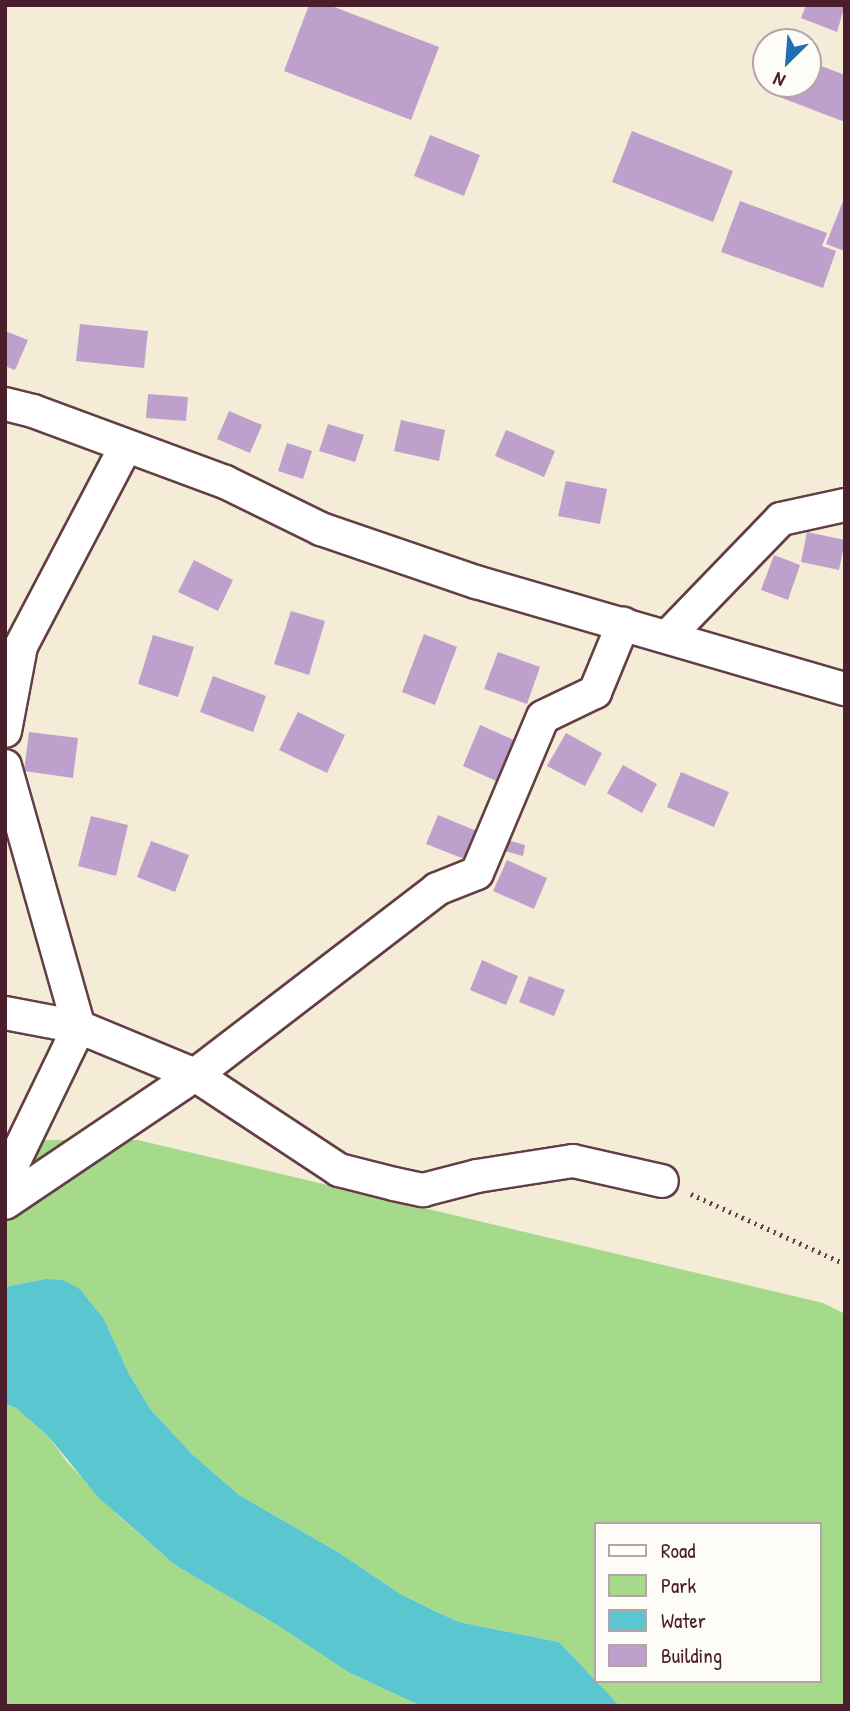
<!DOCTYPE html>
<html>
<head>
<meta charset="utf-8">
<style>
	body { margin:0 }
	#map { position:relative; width:850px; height:1711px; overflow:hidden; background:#f5ecd8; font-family:"Patrick Hand",sans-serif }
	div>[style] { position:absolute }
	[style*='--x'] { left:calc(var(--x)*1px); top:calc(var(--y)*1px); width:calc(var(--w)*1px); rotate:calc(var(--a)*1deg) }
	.green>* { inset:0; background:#a5da8b }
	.water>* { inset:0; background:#5ac7d0 }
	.building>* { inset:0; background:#bda1cc }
	.path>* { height:4.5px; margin-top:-2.25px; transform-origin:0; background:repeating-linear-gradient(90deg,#643e45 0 2px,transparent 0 7px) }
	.roads { filter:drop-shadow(2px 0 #643e45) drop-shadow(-2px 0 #643e45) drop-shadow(0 2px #643e45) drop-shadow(0 -2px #643e45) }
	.minor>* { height:32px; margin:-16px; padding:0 16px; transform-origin:16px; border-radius:16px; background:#fff }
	span { translate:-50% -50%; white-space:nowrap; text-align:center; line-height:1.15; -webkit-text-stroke:6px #fdfcf7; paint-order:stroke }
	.frame { position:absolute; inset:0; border:7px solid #4a1f2b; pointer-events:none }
	.legend { position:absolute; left:594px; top:1522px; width:228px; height:161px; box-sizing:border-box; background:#fdfcf7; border:2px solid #b5a4a5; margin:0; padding:9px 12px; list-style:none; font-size:21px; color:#4a1f2b }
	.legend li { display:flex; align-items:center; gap:14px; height:35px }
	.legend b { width:35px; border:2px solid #b5a4a5 }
	.north { position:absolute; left:752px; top:28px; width:70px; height:70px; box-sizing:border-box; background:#fdfcf7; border:2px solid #b5a4a5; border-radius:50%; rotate:205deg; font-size:19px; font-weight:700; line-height:28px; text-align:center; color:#4a1f2b }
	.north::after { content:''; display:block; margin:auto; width:24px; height:32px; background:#1f6fb2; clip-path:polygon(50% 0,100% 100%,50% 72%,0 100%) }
</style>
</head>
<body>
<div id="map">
	<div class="green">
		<div style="clip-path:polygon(evenodd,5px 1140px,138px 1140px,823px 1303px,845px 1314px,845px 1706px,620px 1706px,559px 1642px,459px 1622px,439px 1613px,402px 1595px,338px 1552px,239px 1495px,192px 1454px,151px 1410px,129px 1374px,104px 1319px,80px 1289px,45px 1279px,5px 1287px,5px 1140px,596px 1524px,820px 1524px,820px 1681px,596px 1681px,596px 1524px)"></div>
		<div style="clip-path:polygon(5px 1404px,16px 1408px,48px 1436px,67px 1462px,119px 1516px,175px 1565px,277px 1625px,348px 1672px,421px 1706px,5px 1706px)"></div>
	</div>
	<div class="water">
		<div style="clip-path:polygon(45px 1279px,63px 1280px,80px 1289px,104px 1319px,129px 1374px,151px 1410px,192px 1454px,239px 1495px,338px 1552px,402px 1595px,439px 1613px,459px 1622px,559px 1642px,620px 1706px,421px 1706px,348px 1672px,277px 1625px,175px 1565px,98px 1497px,48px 1436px,16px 1408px,5px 1404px,5px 1287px)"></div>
	</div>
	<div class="building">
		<div style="clip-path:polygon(309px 5px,329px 5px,439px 47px,411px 120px,284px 71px)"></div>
		<div style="clip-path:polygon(806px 5px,845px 5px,837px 32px,801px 18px)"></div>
		<div style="clip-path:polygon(808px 61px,845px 75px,845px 122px,774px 95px,779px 84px,808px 84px)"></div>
		<div style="clip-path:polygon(632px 131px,733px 171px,713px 222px,612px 182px)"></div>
		<div style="clip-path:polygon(430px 135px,480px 155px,464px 196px,414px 176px)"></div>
		<div style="clip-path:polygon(845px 196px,845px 251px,826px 244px)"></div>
		<div style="clip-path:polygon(740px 201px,827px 233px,822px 246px,836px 251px,823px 288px,721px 252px)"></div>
		<div style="clip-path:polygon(80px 324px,148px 331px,144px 368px,76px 361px)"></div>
		<div style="clip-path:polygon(5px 331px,28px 340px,15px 370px,5px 366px)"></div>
		<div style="clip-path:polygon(148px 394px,188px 397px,186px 421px,146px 418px)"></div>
		<div style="clip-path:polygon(229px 411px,262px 425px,250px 453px,217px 439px)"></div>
		<div style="clip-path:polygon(401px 420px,445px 430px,439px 461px,394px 451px)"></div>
		<div style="clip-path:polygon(328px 424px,364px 435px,355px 462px,319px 451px)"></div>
		<div style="clip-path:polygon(506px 430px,555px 451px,544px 477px,495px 456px)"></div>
		<div style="clip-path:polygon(287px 443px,312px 451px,303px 479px,278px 471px)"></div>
		<div style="clip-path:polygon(566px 481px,607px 489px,600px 524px,558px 516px)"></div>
		<div style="clip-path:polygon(807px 532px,845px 540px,839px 570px,801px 562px)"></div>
		<div style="clip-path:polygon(774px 555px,800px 565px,788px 600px,761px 590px)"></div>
		<div style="clip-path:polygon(194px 560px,233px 580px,218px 611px,178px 592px)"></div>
		<div style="clip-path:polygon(291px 611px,325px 621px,309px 675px,274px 664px)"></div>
		<div style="clip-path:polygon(424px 634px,457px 647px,435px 705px,402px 692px)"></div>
		<div style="clip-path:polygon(153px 635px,194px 647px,178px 697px,138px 684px)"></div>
		<div style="clip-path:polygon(498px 652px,540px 667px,527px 704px,484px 689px)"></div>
		<div style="clip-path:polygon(213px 676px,266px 696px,253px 732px,200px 712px)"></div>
		<div style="clip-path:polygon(298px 712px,345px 735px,327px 773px,279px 750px)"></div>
		<div style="clip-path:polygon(480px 725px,514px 740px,496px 781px,463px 766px)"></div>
		<div style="clip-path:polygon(29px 732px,78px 738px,73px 778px,24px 771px)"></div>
		<div style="clip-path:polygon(566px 733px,602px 753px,585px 786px,547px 766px)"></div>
		<div style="clip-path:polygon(623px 765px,657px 784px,642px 813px,607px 793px)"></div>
		<div style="clip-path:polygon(681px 772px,729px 792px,714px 827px,667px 807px)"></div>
		<div style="clip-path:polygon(438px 815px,479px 832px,467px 860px,426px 844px)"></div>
		<div style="clip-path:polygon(91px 816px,128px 825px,116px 876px,78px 866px)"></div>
		<div style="clip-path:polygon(507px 840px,525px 845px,523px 856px,504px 851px)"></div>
		<div style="clip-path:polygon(151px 841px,189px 855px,175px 892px,137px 877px)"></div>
		<div style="clip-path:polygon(507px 860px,547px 878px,534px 909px,493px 891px)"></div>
		<div style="clip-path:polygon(482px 960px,518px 976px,506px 1005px,470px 990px)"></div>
		<div style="clip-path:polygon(529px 976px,565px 990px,554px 1016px,519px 1002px)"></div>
	</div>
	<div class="path">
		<div style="--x:691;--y:1194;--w:169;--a:24.4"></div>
	</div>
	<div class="roads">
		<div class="minor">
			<div style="--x:5;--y:404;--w:29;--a:14"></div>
			<div style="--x:33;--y:411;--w:205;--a:20.3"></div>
			<div style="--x:225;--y:482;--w:107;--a:26.1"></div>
			<div style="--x:321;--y:529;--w:164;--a:18.9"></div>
			<div style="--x:476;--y:582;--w:384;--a:16.2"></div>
			<div style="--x:667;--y:637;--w:164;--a:-46"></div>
			<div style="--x:781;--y:519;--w:66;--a:-12.3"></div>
			<div style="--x:5;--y:731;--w:86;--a:-79.3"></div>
			<div style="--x:21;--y:646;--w:226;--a:-62.3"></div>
			<div style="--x:5;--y:766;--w:271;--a:74.2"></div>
			<div style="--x:79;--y:1027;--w:170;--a:115.8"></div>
			<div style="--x:5;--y:1013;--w:75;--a:10.7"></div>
			<div style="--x:79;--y:1027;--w:126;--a:22.5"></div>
			<div style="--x:195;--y:1075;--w:173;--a:33.4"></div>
			<div style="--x:339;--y:1170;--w:57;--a:14.3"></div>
			<div style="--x:394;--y:1184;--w:30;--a:12"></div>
			<div style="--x:423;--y:1190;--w:56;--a:-14.5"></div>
			<div style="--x:477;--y:1176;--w:97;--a:-8.9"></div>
			<div style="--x:573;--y:1161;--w:91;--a:12.7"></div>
			<div style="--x:5;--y:1203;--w:229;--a:-34"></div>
			<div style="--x:195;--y:1075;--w:305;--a:-37.5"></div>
			<div style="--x:437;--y:889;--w:43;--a:-21.8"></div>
			<div style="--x:477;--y:873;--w:169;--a:-67.1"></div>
			<div style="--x:543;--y:717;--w:58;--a:-25.7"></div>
			<div style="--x:595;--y:692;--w:74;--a:-67.6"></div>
		</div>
	</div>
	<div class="frame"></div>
	<ul class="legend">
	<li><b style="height:9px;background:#fff"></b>Road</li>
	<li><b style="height:19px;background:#a5da8b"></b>Park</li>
	<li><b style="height:19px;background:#5ac7d0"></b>Water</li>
	<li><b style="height:19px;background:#bda1cc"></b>Building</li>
	</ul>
	<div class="north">N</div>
</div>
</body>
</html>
